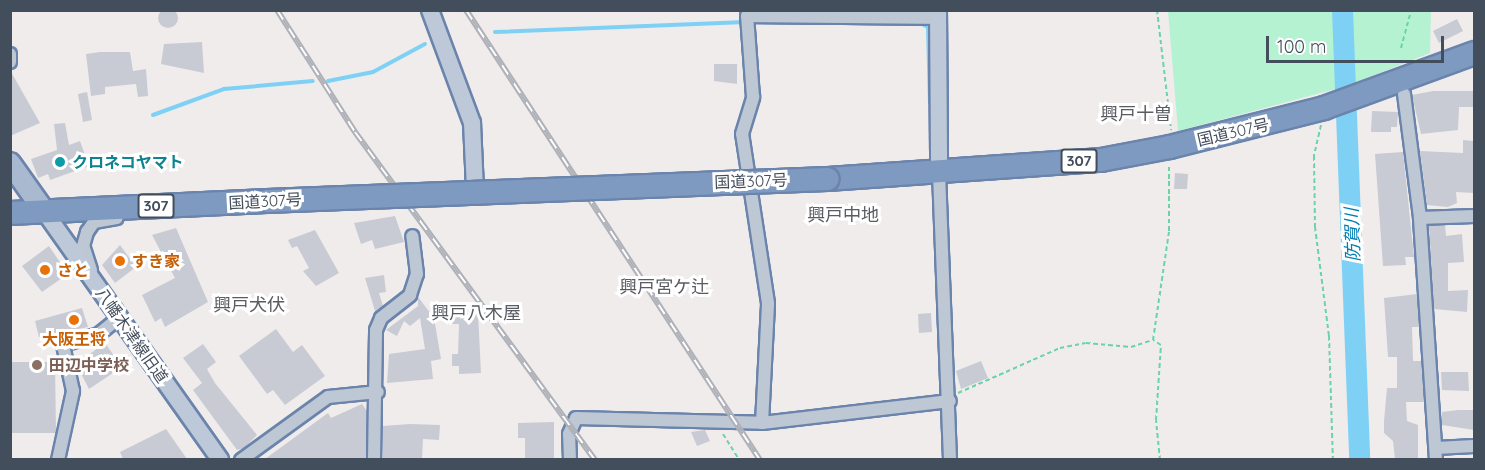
<!DOCTYPE html>
<html>
<head>
<meta charset="utf-8">
<style>
	body { margin:0 }
	#map { position:relative; width:1485px; height:470px; overflow:hidden; background:#f0ecec; font-family:Quicksand,"Noto Sans JP",sans-serif }
	div>[style] { position:absolute }
	[style*='--x'] { left:calc(var(--x)*1px); top:calc(var(--y)*1px); width:calc(var(--w)*1px); rotate:calc(var(--a)*1deg) }
	.green>* { inset:0; background:#b5f2d2 }
	.stream>* { height:4px; margin:-2px; padding:0 2px; transform-origin:2px; border-radius:2px; background:#7ed1f4 }
	.river>* { height:21px; margin:-10.5px; padding:0 10.5px; transform-origin:10.5px; border-radius:10.5px; background:#7ed1f4 }
	.building>* { inset:0; background:#c8cbd3 }
	.round { border-radius:50% }
	.path>* { height:2px; margin-top:-1px; transform-origin:0; background:repeating-linear-gradient(90deg,#6bd3a8 0 4.5px,transparent 0 7.5px) }
	.roads { filter:drop-shadow(2px 0 #6a84ac) drop-shadow(-2px 0 #6a84ac) drop-shadow(0 2px #6a84ac) drop-shadow(0 -2px #6a84ac) }
	.street>* { height:12px; margin:-6px; padding:0 6px; transform-origin:6px; border-radius:6px; background:#bec7d4 }
	.secondary>* { height:16px; margin:-8px; padding:0 8px; transform-origin:8px; border-radius:8px; background:#bdc8d8 }
	.primary>* { height:20px; margin:-10px; padding:0 10px; transform-origin:10px; border-radius:10px; background:#a9b9cf }
	.highway>* { height:22px; margin:-11px; padding:0 11px; transform-origin:11px; border-radius:11px; background:#7f9ac1 }
	.rail>* { height:6px; margin-top:-3px; transform-origin:0; background:repeating-linear-gradient(90deg,#fff 0 11px,#aeb1b8 0 22px); box-sizing:border-box; border-block:2px solid #aeb1b8 }
	.bridges { filter:drop-shadow(2px 0 #6a84ac) drop-shadow(-2px 0 #6a84ac) drop-shadow(0 2px #6a84ac) drop-shadow(0 -2px #6a84ac) }
	.highway-bridge>* { height:22px; margin:-11px; padding:0 11px; transform-origin:11px; border-radius:11px; background:#7f9ac1 }
	.dots>* { width:16px; height:16px; translate:-50% -50%; box-sizing:border-box; border:3px solid #fff; border-radius:50% }
	span { translate:-50% -50%; white-space:nowrap; text-align:center; line-height:1.15; -webkit-text-stroke:6px #fff; paint-order:stroke }
	.shield-label span { padding:2px 4px; background:#fff; border:2px solid; border-radius:4px; -webkit-text-stroke-width:0 }
	.shield-label { font-size:15px; color:#434e5c; font-weight:700 }
	.street-label { font-size:16px; color:#434e5c }
	.culture-label { font-size:16px; color:#0d838f; font-weight:700 }
	.left { translate:0 -50%; text-align:left }
	.food-label { font-size:16px; color:#c56008; font-weight:700 }
	.education-label { font-size:16px; color:#785e54; font-weight:700 }
	.neighbourhood-label { font-size:18px; color:#595c62 }
	.water-label { font-size:18px; color:#007eb2; font-style:italic }
	.frame { position:absolute; inset:0; border:12px solid #434e5c; pointer-events:none }
	.scale { position:absolute; left:1266px; top:36px; width:178px; height:27px; box-sizing:border-box; border:3px solid #434e5c; border-top:0; padding-left:8px; font-size:18px; line-height:21px; white-space:nowrap; color:#434e5c; -webkit-text-stroke:4px #fff; paint-order:stroke }
</style>
</head>
<body>
<div id="map">
	<div class="green">
		<div style="clip-path:polygon(1168px 11px,1335px 11px,1339px 88px,1178px 131px)"></div>
		<div style="clip-path:polygon(1345px 11px,1431px 11px,1430px 53px,1349px 85px)"></div>
	</div>
	<div class="stream">
		<div style="--x:922;--y:24;--w:7;--a:27"></div>
		<div style="--x:928;--y:27;--w:75;--a:88.5"></div>
		<div style="--x:495;--y:32;--w:251;--a:-2.3"></div>
		<div style="--x:328;--y:81;--w:46;--a:-11.3"></div>
		<div style="--x:373;--y:72;--w:59;--a:-28.3"></div>
		<div style="--x:153;--y:115;--w:76;--a:-20.1"></div>
		<div style="--x:224;--y:89;--w:89;--a:-5.1"></div>
	</div>
	<div class="river">
		<div style="--x:1342;--y:10;--w:450;--a:87.8"></div>
	</div>
	<div class="building">
		<div class="round" style="left:158px;top:8px;width:20px;height:20px"></div>
		<div style="clip-path:polygon(1457px 19px,1463px 31px,1439px 43px,1433px 31px)"></div>
		<div style="clip-path:polygon(202px 42px,204px 73px,161px 64px,164px 44px)"></div>
		<div style="clip-path:polygon(100px 52px,130px 52px,133px 71px,146px 69px,148px 96px,138px 97px,136px 84px,105px 87px,105px 94px,91px 96px,86px 54px)"></div>
		<div style="clip-path:polygon(714px 64px,737px 64px,737px 84px,714px 81px)"></div>
		<div style="clip-path:polygon(10px 70px,40px 123px,10px 136px)"></div>
		<div style="clip-path:polygon(1433px 91px,1474px 91px,1474px 107px,1459px 107px,1458px 130px,1421px 134px,1412px 95px)"></div>
		<div style="clip-path:polygon(87px 92px,92px 120px,83px 122px,78px 94px)"></div>
		<div style="clip-path:polygon(1372px 111px,1398px 112px,1397px 127px,1391px 127px,1391px 132px,1371px 132px)"></div>
		<div style="clip-path:polygon(65px 123px,69px 145px,80px 141px,89px 166px,50px 180px,48px 174px,38px 178px,31px 159px,57px 150px,54px 124px)"></div>
		<div style="clip-path:polygon(1463px 140px,1474px 141px,1474px 193px,1456px 192px,1457px 203px,1448px 207px,1427px 205px,1420px 151px,1463px 153px)"></div>
		<div style="clip-path:polygon(1403px 152px,1414px 257px,1405px 257px,1406px 265px,1383px 266px,1375px 154px)"></div>
		<div style="clip-path:polygon(1175px 173px,1188px 174px,1187px 189px,1174px 189px)"></div>
		<div style="clip-path:polygon(395px 216px,404px 242px,375px 249px,372px 240px,361px 244px,354px 223px)"></div>
		<div style="clip-path:polygon(1445px 225px,1446px 236px,1462px 234px,1464px 262px,1448px 263px,1448px 291px,1468px 290px,1467px 312px,1434px 309px,1429px 226px)"></div>
		<div style="clip-path:polygon(176px 228px,208px 302px,165px 327px,161px 318px,155px 322px,142px 295px,175px 278px,152px 235px)"></div>
		<div style="clip-path:polygon(315px 230px,339px 273px,316px 286px,303px 271px,309px 268px,297px 246px,292px 248px,288px 240px)"></div>
		<div style="clip-path:polygon(120px 245px,136px 267px,115px 283px,102px 265px)"></div>
		<div style="clip-path:polygon(49px 246px,68px 274px,42px 292px,22px 266px)"></div>
		<div style="clip-path:polygon(384px 275px,386px 292px,379px 293px,383px 306px,375px 311px,365px 278px)"></div>
		<div style="clip-path:polygon(1417px 294px,1419px 327px,1412px 327px,1413px 361px,1421px 361px,1424px 402px,1406px 402px,1407px 421px,1418px 425px,1418px 459px,1395px 459px,1393px 441px,1384px 433px,1384px 421px,1387px 388px,1397px 388px,1397px 357px,1388px 357px,1384px 298px)"></div>
		<div style="clip-path:polygon(418px 297px,434px 318px,441px 359px,431px 361px,433px 379px,387px 383px,389px 354px,425px 349px,420px 318px,410px 326px,404px 321px,397px 336px,386px 330px,418px 306px)"></div>
		<div style="clip-path:polygon(82px 308px,88px 327px,39px 337px,35px 321px)"></div>
		<div style="clip-path:polygon(451px 313px,478px 313px,481px 373px,459px 374px,459px 366px,452px 366px,452px 354px,458px 354px,459px 324px,452px 324px)"></div>
		<div style="clip-path:polygon(931px 313px,932px 332px,919px 333px,918px 314px)"></div>
		<div style="clip-path:polygon(276px 329px,293px 352px,302px 345px,325px 376px,285px 405px,273px 390px,267px 394px,239px 356px)"></div>
		<div style="clip-path:polygon(105px 343px,122px 367px,89px 389px,76px 364px)"></div>
		<div style="clip-path:polygon(203px 344px,216px 362px,207px 369px,215px 383px,257px 435px,244px 448px,237px 450px,193px 390px,202px 383px,183px 358px)"></div>
		<div style="clip-path:polygon(981px 361px,988px 378px,961px 389px,956px 371px)"></div>
		<div style="clip-path:polygon(10px 362px,55px 362px,56px 433px,10px 433px)"></div>
		<div style="clip-path:polygon(1441px 372px,1468px 372px,1469px 391px,1442px 390px)"></div>
		<div style="clip-path:polygon(362px 404px,367px 411px,366px 459px,265px 459px,328px 413px,331px 418px)"></div>
		<div style="clip-path:polygon(1458px 410px,1474px 410px,1474px 430px,1442px 425px,1442px 412px)"></div>
		<div style="clip-path:polygon(554px 422px,554px 459px,525px 459px,525px 438px,518px 438px,518px 423px)"></div>
		<div style="clip-path:polygon(410px 424px,440px 425px,439px 440px,423px 439px,422px 459px,382px 459px,383px 426px)"></div>
		<div style="clip-path:polygon(166px 429px,187px 459px,123px 459px,120px 452px)"></div>
		<div style="clip-path:polygon(705px 430px,710px 441px,697px 446px,691px 432px)"></div>
	</div>
	<div class="path">
		<div style="--x:1157;--y:10;--w:121;--a:83.3"></div>
		<div style="--x:1402;--y:10;--w:9;--a:0"></div>
		<div style="--x:1401;--y:48;--w:35;--a:-75"></div>
		<div style="--x:1321;--y:125;--w:32;--a:103"></div>
		<div style="--x:1314;--y:156;--w:71;--a:89.2"></div>
		<div style="--x:1315;--y:227;--w:110;--a:82.7"></div>
		<div style="--x:1329;--y:336;--w:124;--a:88.2"></div>
		<div style="--x:958;--y:393;--w:111;--a:-23.8"></div>
		<div style="--x:1060;--y:348;--w:26;--a:-11"></div>
		<div style="--x:1086;--y:343;--w:45;--a:5.1"></div>
		<div style="--x:1131;--y:347;--w:23;--a:-18"></div>
		<div style="--x:723;--y:434;--w:31;--a:58"></div>
		<div style="--x:1160;--y:460;--w:40;--a:-95.7"></div>
		<div style="--x:1156;--y:420;--w:75;--a:-86.2"></div>
		<div style="--x:1161;--y:345;--w:9;--a:-148"></div>
		<div style="--x:1153;--y:340;--w:110;--a:-81.6"></div>
		<div style="--x:1169;--y:231;--w:66;--a:-90"></div>
	</div>
	<div class="roads">
		<div class="street">
			<div style="--x:10;--y:54;--w:8;--a:90"></div>
			<div style="--x:1404;--y:94;--w:125;--a:82.6"></div>
			<div style="--x:939;--y:173;--w:287;--a:87.8"></div>
			<div style="--x:91;--y:270;--w:25;--a:-108"></div>
			<div style="--x:83;--y:246;--w:15;--a:-74"></div>
			<div style="--x:87;--y:232;--w:12;--a:-55"></div>
			<div style="--x:94;--y:222;--w:23;--a:-10"></div>
			<div style="--x:762;--y:423;--w:120;--a:-87.1"></div>
			<div style="--x:768;--y:303;--w:171;--a:-98.7"></div>
			<div style="--x:742;--y:134;--w:39;--a:-73"></div>
			<div style="--x:753;--y:97;--w:81;--a:-94.2"></div>
			<div style="--x:747;--y:16;--w:192;--a:0.6"></div>
			<div style="--x:1436;--y:448;--w:38;--a:-3"></div>
			<div style="--x:58;--y:460;--w:71;--a:-77.7"></div>
			<div style="--x:73;--y:391;--w:47;--a:-102.3"></div>
			<div style="--x:63;--y:345;--w:38;--a:-17"></div>
			<div style="--x:99;--y:334;--w:27;--a:-39"></div>
			<div style="--x:241;--y:460;--w:107;--a:-35.9"></div>
			<div style="--x:328;--y:397;--w:50;--a:-5.7"></div>
			<div style="--x:374;--y:460;--w:130;--a:-89.1"></div>
			<div style="--x:376;--y:330;--w:13;--a:-67"></div>
			<div style="--x:381;--y:318;--w:37;--a:-38"></div>
			<div style="--x:410;--y:295;--w:22;--a:-72"></div>
			<div style="--x:417;--y:274;--w:38;--a:-97"></div>
			<div style="--x:570;--y:460;--w:26;--a:-92"></div>
			<div style="--x:569;--y:434;--w:17;--a:-66"></div>
			<div style="--x:576;--y:418;--w:186;--a:1.5"></div>
			<div style="--x:762;--y:423;--w:189;--a:-6.7"></div>
			<div style="--x:1436;--y:460;--w:243;--a:-93.8"></div>
			<div style="--x:1420;--y:218;--w:54;--a:-2.1"></div>
		</div>
		<div class="secondary">
			<div style="--x:430;--y:10;--w:121;--a:69.6"></div>
			<div style="--x:472;--y:123;--w:67;--a:87.4"></div>
			<div style="--x:938;--y:10;--w:163;--a:89.6"></div>
			<div style="--x:44;--y:211;--w:305;--a:54.7"></div>
		</div>
		<div class="primary">
			<div style="--x:10;--y:163;--w:59;--a:54.7"></div>
		</div>
		<div class="highway">
			<div style="--x:828;--y:179;--w:274;--a:-4"></div>
			<div style="--x:1101;--y:160;--w:70;--a:-10.7"></div>
			<div style="--x:1170;--y:147;--w:159;--a:-14.2"></div>
			<div style="--x:1324;--y:108;--w:160;--a:-20.1"></div>
			<div style="--x:10;--y:213;--w:257;--a:-2.7"></div>
		</div>
	</div>
	<div class="rail">
		<div style="--x:277;--y:10;--w:145;--a:57.4"></div>
		<div style="--x:355;--y:132;--w:406;--a:53.8"></div>
		<div style="--x:466;--y:10;--w:538;--a:56.84"></div>
	</div>
	<div class="bridges">
		<div class="highway-bridge">
			<div style="--x:267;--y:201;--w:561;--a:-2.25"></div>
		</div>
	</div>
	<div class="dots">
		<div style="left:60px;top:162px;background:#0f9aa8"></div>
		<div style="left:120px;top:261px;background:#e8710a"></div>
		<div style="left:45px;top:270px;background:#e8710a"></div>
		<div style="left:74px;top:320px;background:#e8710a"></div>
		<div style="left:37px;top:365px;background:#8d6e63"></div>
	</div>
	<div class="shield-label">
		<span style="left:1079px;top:161px">307</span>
		<span style="left:156px;top:206px">307</span>
	</div>
	<div class="street-label">
		<span style="left:1233px;top:132px;rotate:-13deg">国道307号</span>
		<span style="left:751px;top:181px;rotate:-2deg">国道307号</span>
		<span style="left:265px;top:201px;rotate:-3deg">国道307号</span>
		<span style="left:132px;top:335px;rotate:55deg">八幡木津線旧道</span>
	</div>
	<div class="culture-label">
		<span class="left" style="left:72px;top:162px">クロネコヤマト</span>
	</div>
	<div class="food-label">
		<span class="left" style="left:132px;top:261px">すき家</span>
		<span class="left" style="left:57px;top:270px">さと</span>
		<span style="left:74px;top:339px">大阪王将</span>
	</div>
	<div class="education-label">
		<span class="left" style="left:49px;top:365px">田辺中学校</span>
	</div>
	<div class="neighbourhood-label">
		<span style="left:1136px;top:114px">興戸十曽</span>
		<span style="left:843px;top:215px">興戸中地</span>
		<span style="left:664px;top:287px">興戸宮ケ辻</span>
		<span style="left:249px;top:305px">興戸犬伏</span>
		<span style="left:476px;top:313px">興戸八木屋</span>
	</div>
	<div class="water-label">
		<span style="left:1353px;top:235px;rotate:-92deg">防賀川</span>
	</div>
	<div class="frame"></div>
	<div class="scale">100 m</div>
</div>
</body>
</html>
